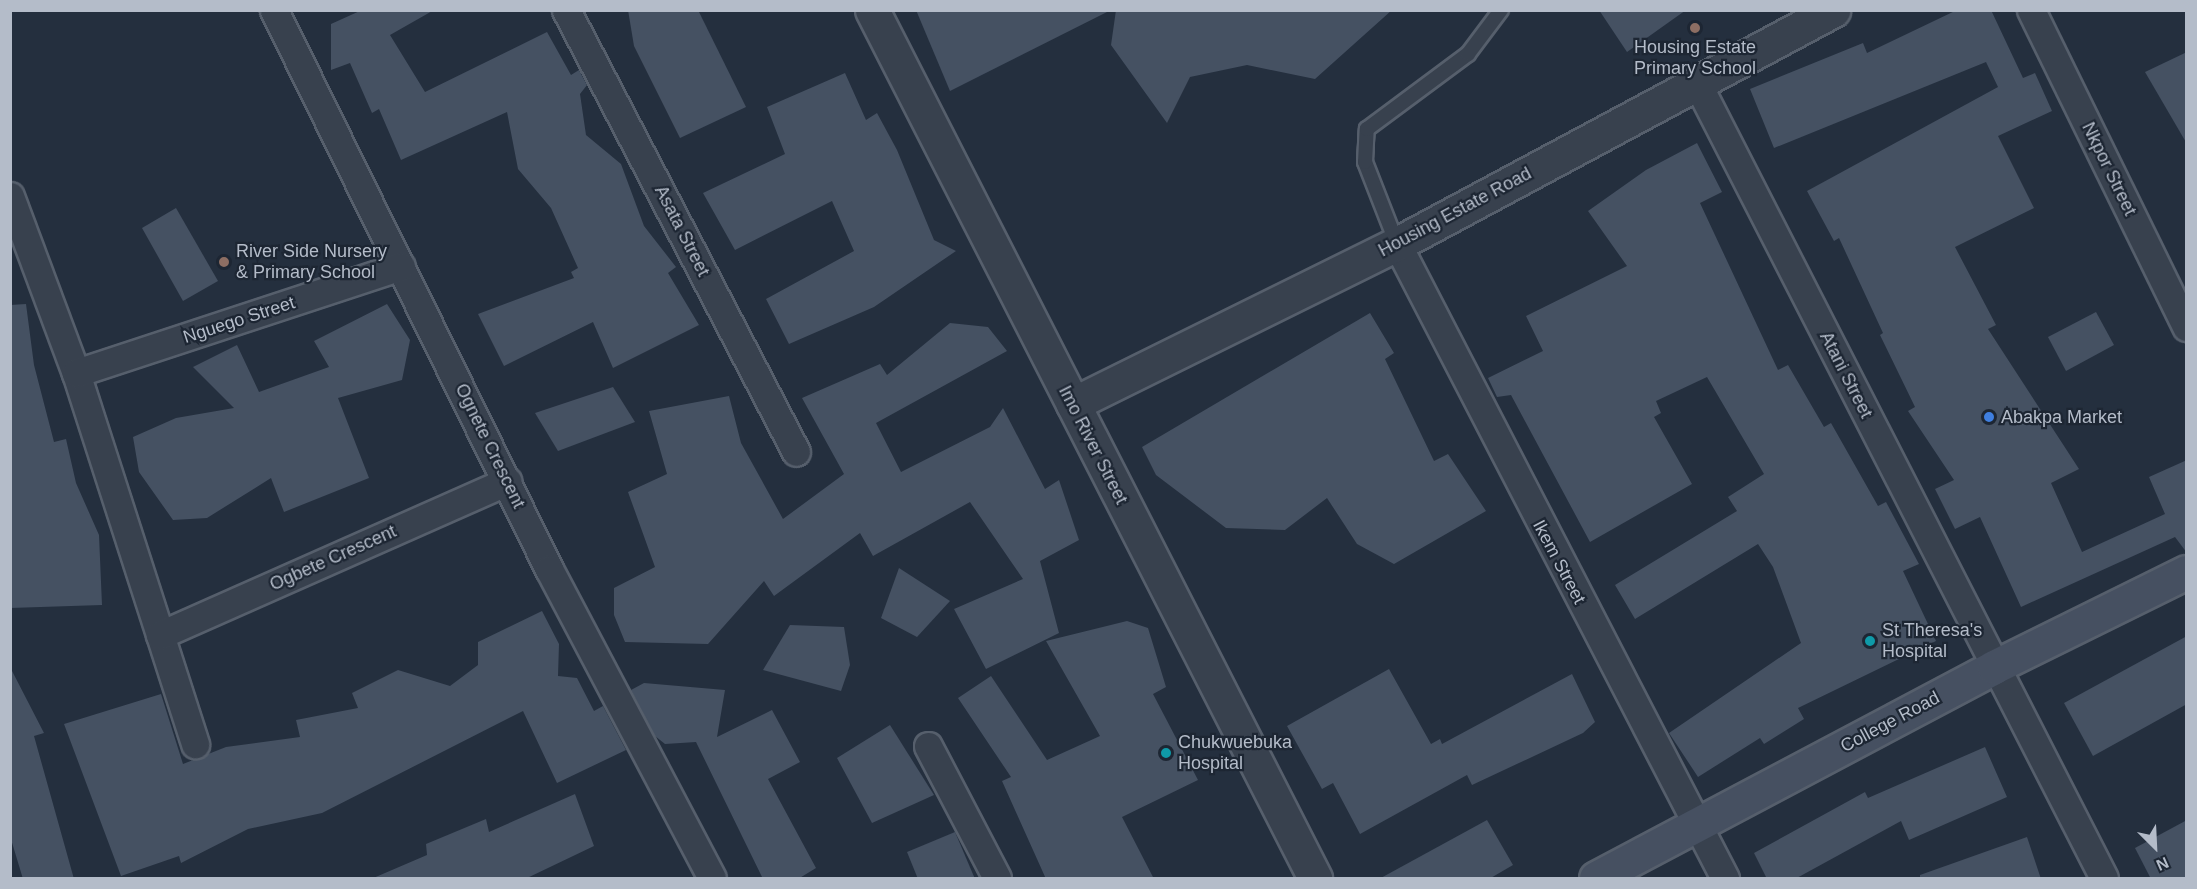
<!DOCTYPE html>
<html>
<head>
<meta charset="utf-8">
<style>
	body { margin:0 }
	#map { position:relative; width:2197px; height:889px; overflow:hidden; background:#242f3e; font-family:Arial,sans-serif }
	div>[style] { position:absolute }
	[style*='--x'] { left:calc(var(--x)*1px); top:calc(var(--y)*1px); width:calc(var(--w)*1px); rotate:calc(var(--a)*1deg) }
	.building>* { inset:0; background:#455162 }
	.roads { filter:drop-shadow(2px 0 #565f6c) drop-shadow(-2px 0 #565f6c) drop-shadow(0 2px #565f6c) drop-shadow(0 -2px #565f6c) }
	.service>* { height:14px; margin:-7px; padding:0 7px; transform-origin:7px; border-radius:7px; background:#38414e }
	.minor>* { height:27px; margin:-13.5px; padding:0 13.5px; transform-origin:13.5px; border-radius:13.5px; background:#38414e }
	.tertiary>* { height:33px; margin:-16.5px; padding:0 16.5px; transform-origin:16.5px; border-radius:16.5px; background:#38414e }
	.secondary>* { height:33px; margin:-16.5px; padding:0 16.5px; transform-origin:16.5px; border-radius:16.5px; background:#465061 }
	.dots>* { width:16px; height:16px; translate:-50% -50%; box-sizing:border-box; border:3px solid #1d2633; border-radius:50% }
	span { translate:-50% -50%; white-space:nowrap; text-align:center; line-height:1.15; -webkit-text-stroke:4.5px #1d2633; paint-order:stroke }
	.poi-label { font-size:18px; color:#b4bcc9 }
	.left { translate:0 -50%; text-align:left }
	.street-label { font-size:18px; color:#b4bcc9 }
	.frame { position:absolute; inset:0; border:12px solid #b4bcc9; pointer-events:none }
	.north { position:absolute; left:2125px; top:817px; width:60px; height:60px; -webkit-text-stroke:4px #1d2633; paint-order:stroke; rotate:156deg; font-size:16px; font-weight:700; line-height:24px; text-align:center; color:#b4bcc9 }
	.north::after { content:''; display:block; margin:auto; width:21px; height:27px; background:#b4bcc9; clip-path:polygon(50% 0,100% 100%,50% 72%,0 100%) }
</style>
</head>
<body>
<div id="map">
	<div class="building">
		<div style="clip-path:polygon(362px 10px,434px 10px,390px 35px,425px 92px,547px 32px,571px 75px,579px 70px,587px 85px,580px 94px,586px 135px,621px 164px,644px 226px,676px 267px,668px 273px,699px 325px,613px 368px,593px 322px,504px 366px,478px 314px,574px 278px,571px 272px,578px 268px,551px 208px,518px 169px,507px 112px,401px 160px,379px 109px,372px 113px,350px 63px,331px 70px,331px 24px)"></div>
		<div style="clip-path:polygon(628px 10px,698px 10px,746px 107px,680px 138px,634px 46px)"></div>
		<div style="clip-path:polygon(916px 10px,1111px 10px,950px 91px)"></div>
		<div style="clip-path:polygon(1116px 10px,1392px 10px,1315px 79px,1247px 65px,1190px 77px,1167px 123px,1111px 45px)"></div>
		<div style="clip-path:polygon(1599px 10px,1686px 10px,1627px 52px)"></div>
		<div style="clip-path:polygon(1957px 10px,1991px 10px,2023px 78px,2035px 73px,2052px 111px,1998px 136px,2034px 208px,1955px 247px,1996px 325px,1988px 329px,2079px 469px,2051px 483px,2082px 552px,2165px 514px,2149px 477px,2187px 460px,2187px 553px,2175px 537px,2021px 607px,1980px 517px,1955px 529px,1935px 489px,1954px 480px,1908px 411px,1915px 407px,1880px 335px,1883px 333px,1839px 238px,1834px 241px,1807px 191px,1998px 87px,1986px 62px,1774px 148px,1750px 89px,1863px 43px,1867px 53px)"></div>
		<div style="clip-path:polygon(2187px 52px,2187px 144px,2145px 72px)"></div>
		<div style="clip-path:polygon(845px 73px,866px 120px,877px 113px,897px 150px,934px 240px,956px 251px,874px 307px,789px 344px,766px 299px,854px 251px,832px 201px,735px 250px,703px 193px,785px 154px,767px 107px)"></div>
		<div style="clip-path:polygon(1697px 143px,1722px 192px,1700px 203px,1778px 370px,1788px 365px,1824px 427px,1831px 423px,1878px 506px,1886px 502px,1919px 564px,1903px 571px,1936px 641px,1798px 708px,1804px 719px,1764px 744px,1760px 738px,1698px 777px,1669px 733px,1801px 643px,1773px 567px,1758px 544px,1635px 619px,1615px 585px,1737px 511px,1728px 497px,1764px 474px,1707px 377px,1656px 401px,1661px 413px,1654px 417px,1692px 484px,1590px 542px,1511px 395px,1497px 397px,1488px 378px,1543px 351px,1526px 316px,1627px 266px,1588px 211px,1646px 170px)"></div>
		<div style="clip-path:polygon(176px 208px,218px 281px,183px 301px,142px 228px)"></div>
		<div style="clip-path:polygon(26px 304px,34px 365px,54px 442px,66px 439px,76px 483px,99px 535px,102px 605px,10px 608px,10px 305px)"></div>
		<div style="clip-path:polygon(387px 304px,410px 340px,402px 380px,338px 398px,369px 478px,284px 512px,271px 478px,207px 518px,173px 520px,139px 472px,133px 437px,176px 418px,234px 408px,193px 367px,237px 345px,259px 392px,329px 367px,314px 341px)"></div>
		<div style="clip-path:polygon(2096px 312px,2114px 345px,2066px 371px,2048px 337px)"></div>
		<div style="clip-path:polygon(1370px 313px,1394px 353px,1385px 359px,1434px 461px,1448px 454px,1486px 511px,1394px 564px,1357px 544px,1327px 498px,1285px 530px,1226px 528px,1156px 475px,1142px 447px)"></div>
		<div style="clip-path:polygon(950px 323px,988px 327px,1007px 351px,876px 423px,901px 472px,990px 427px,1003px 408px,1045px 489px,1059px 480px,1079px 540px,1040px 561px,1059px 633px,986px 669px,954px 609px,1023px 579px,970px 502px,873px 556px,860px 533px,774px 596px,764px 581px,708px 644px,625px 642px,614px 615px,614px 588px,655px 567px,628px 492px,667px 474px,649px 411px,729px 396px,741px 443px,783px 519px,844px 474px,802px 398px,880px 364px,887px 375px)"></div>
		<div style="clip-path:polygon(613px 387px,635px 422px,558px 451px,535px 413px)"></div>
		<div style="clip-path:polygon(899px 568px,950px 601px,917px 637px,881px 618px)"></div>
		<div style="clip-path:polygon(542px 611px,559px 644px,558px 676px,577px 678px,594px 711px,603px 706px,626px 750px,557px 783px,523px 711px,322px 813px,248px 829px,181px 863px,179px 856px,121px 876px,64px 724px,161px 694px,183px 764px,226px 747px,300px 737px,296px 720px,358px 708px,352px 693px,398px 670px,450px 686px,478px 665px,478px 642px)"></div>
		<div style="clip-path:polygon(1127px 621px,1148px 628px,1166px 687px,1153px 694px,1198px 780px,1122px 817px,1154px 879px,1046px 879px,1002px 781px,1011px 777px,958px 698px,991px 676px,1047px 760px,1100px 736px,1046px 641px)"></div>
		<div style="clip-path:polygon(790px 625px,844px 627px,850px 665px,841px 691px,763px 670px)"></div>
		<div style="clip-path:polygon(2187px 636px,2187px 704px,2093px 756px,2064px 703px)"></div>
		<div style="clip-path:polygon(10px 667px,44px 733px,34px 736px,74px 879px,23px 879px,10px 836px)"></div>
		<div style="clip-path:polygon(1389px 669px,1431px 744px,1440px 739px,1442px 744px,1572px 674px,1595px 722px,1583px 733px,1472px 785px,1467px 775px,1360px 834px,1333px 783px,1322px 789px,1287px 726px)"></div>
		<div style="clip-path:polygon(644px 683px,725px 690px,717px 737px,772px 710px,800px 762px,768px 779px,816px 868px,798px 879px,763px 879px,696px 742px,665px 744px,655px 736px,631px 690px)"></div>
		<div style="clip-path:polygon(890px 725px,934px 795px,872px 823px,837px 758px)"></div>
		<div style="clip-path:polygon(1985px 747px,2007px 797px,1909px 840px,1901px 821px,1795px 879px,1767px 879px,1754px 853px,1865px 792px,1868px 798px)"></div>
		<div style="clip-path:polygon(575px 794px,594px 846px,525px 879px,371px 879px,427px 855px,426px 844px,486px 819px,489px 832px)"></div>
		<div style="clip-path:polygon(1487px 820px,1513px 865px,1489px 879px,1379px 879px)"></div>
		<div style="clip-path:polygon(2187px 820px,2187px 879px,2151px 879px,2135px 848px)"></div>
		<div style="clip-path:polygon(955px 832px,975px 879px,918px 879px,907px 852px)"></div>
		<div style="clip-path:polygon(2027px 837px,2041px 879px,1920px 879px,1920px 875px)"></div>
	</div>
	<div class="roads">
		<div class="service">
			<div style="--x:1397;--y:244;--w:88;--a:-111.3"></div>
			<div style="--x:1365;--y:162;--w:33;--a:-87"></div>
			<div style="--x:1367;--y:129;--w:126;--a:-36.6"></div>
			<div style="--x:1468;--y:54;--w:55;--a:-53.1"></div>
		</div>
		<div class="minor">
			<div style="--x:274;--y:10;--w:623;--a:63.81"></div>
			<div style="--x:549;--y:569;--w:349;--a:62.2"></div>
			<div style="--x:566;--y:10;--w:498;--a:62.5"></div>
			<div style="--x:2031;--y:10;--w:353;--a:63.9"></div>
			<div style="--x:1697;--y:83;--w:893;--a:62.89"></div>
			<div style="--x:10;--y:196;--w:189;--a:69.6"></div>
			<div style="--x:76;--y:373;--w:390;--a:72.2"></div>
			<div style="--x:1397;--y:244;--w:714;--a:62.65"></div>
			<div style="--x:76;--y:373;--w:342;--a:-18.2"></div>
			<div style="--x:160;--y:635;--w:380;--a:-23.9"></div>
			<div style="--x:928;--y:746;--w:149;--a:62.4"></div>
		</div>
		<div class="tertiary">
			<div style="--x:872;--y:10;--w:975;--a:62.96"></div>
			<div style="--x:1073;--y:404;--w:361;--a:-26.3"></div>
			<div style="--x:1397;--y:244;--w:495;--a:-28.2"></div>
		</div>
		<div class="secondary">
			<div style="--x:1596;--y:878;--w:450;--a:-27.9"></div>
			<div style="--x:1994;--y:667;--w:214;--a:-26.3"></div>
		</div>
	</div>
	<div class="dots">
		<div style="left:1695px;top:28px;background:#8d6e63"></div>
		<div style="left:224px;top:262px;background:#8d6e63"></div>
		<div style="left:1989px;top:417px;background:#3f7fe0"></div>
		<div style="left:1870px;top:641px;background:#0f9aa8"></div>
		<div style="left:1166px;top:753px;background:#0f9aa8"></div>
	</div>
	<div class="poi-label">
		<span style="left:1695px;top:58px">Housing Estate<br>Primary School</span>
		<span class="left" style="left:236px;top:262px">River Side Nursery<br>&amp; Primary School</span>
		<span class="left" style="left:2001px;top:417px">Abakpa Market</span>
		<span class="left" style="left:1882px;top:641px">St Theresa's<br>Hospital</span>
		<span class="left" style="left:1178px;top:753px">Chukwuebuka<br>Hospital</span>
	</div>
	<div class="street-label">
		<span style="left:2109px;top:169px;rotate:64deg">Nkpor Street</span>
		<span style="left:1455px;top:212px;rotate:-28deg">Housing Estate Road</span>
		<span style="left:682px;top:231px;rotate:63deg">Asata Street</span>
		<span style="left:239px;top:320px;rotate:-18deg">Nguego Street</span>
		<span style="left:1846px;top:375px;rotate:63deg">Atani Street</span>
		<span style="left:1093px;top:445px;rotate:63deg">Imo River Street</span>
		<span style="left:490px;top:446px;rotate:64deg">Ognete Crescent</span>
		<span style="left:333px;top:558px;rotate:-24deg">Ogbete Crescent</span>
		<span style="left:1559px;top:562px;rotate:62deg">Ikem Street</span>
		<span style="left:1890px;top:722px;rotate:-28deg">College Road</span>
	</div>
	<div class="frame"></div>
	<div class="north">N</div>
</div>
</body>
</html>
